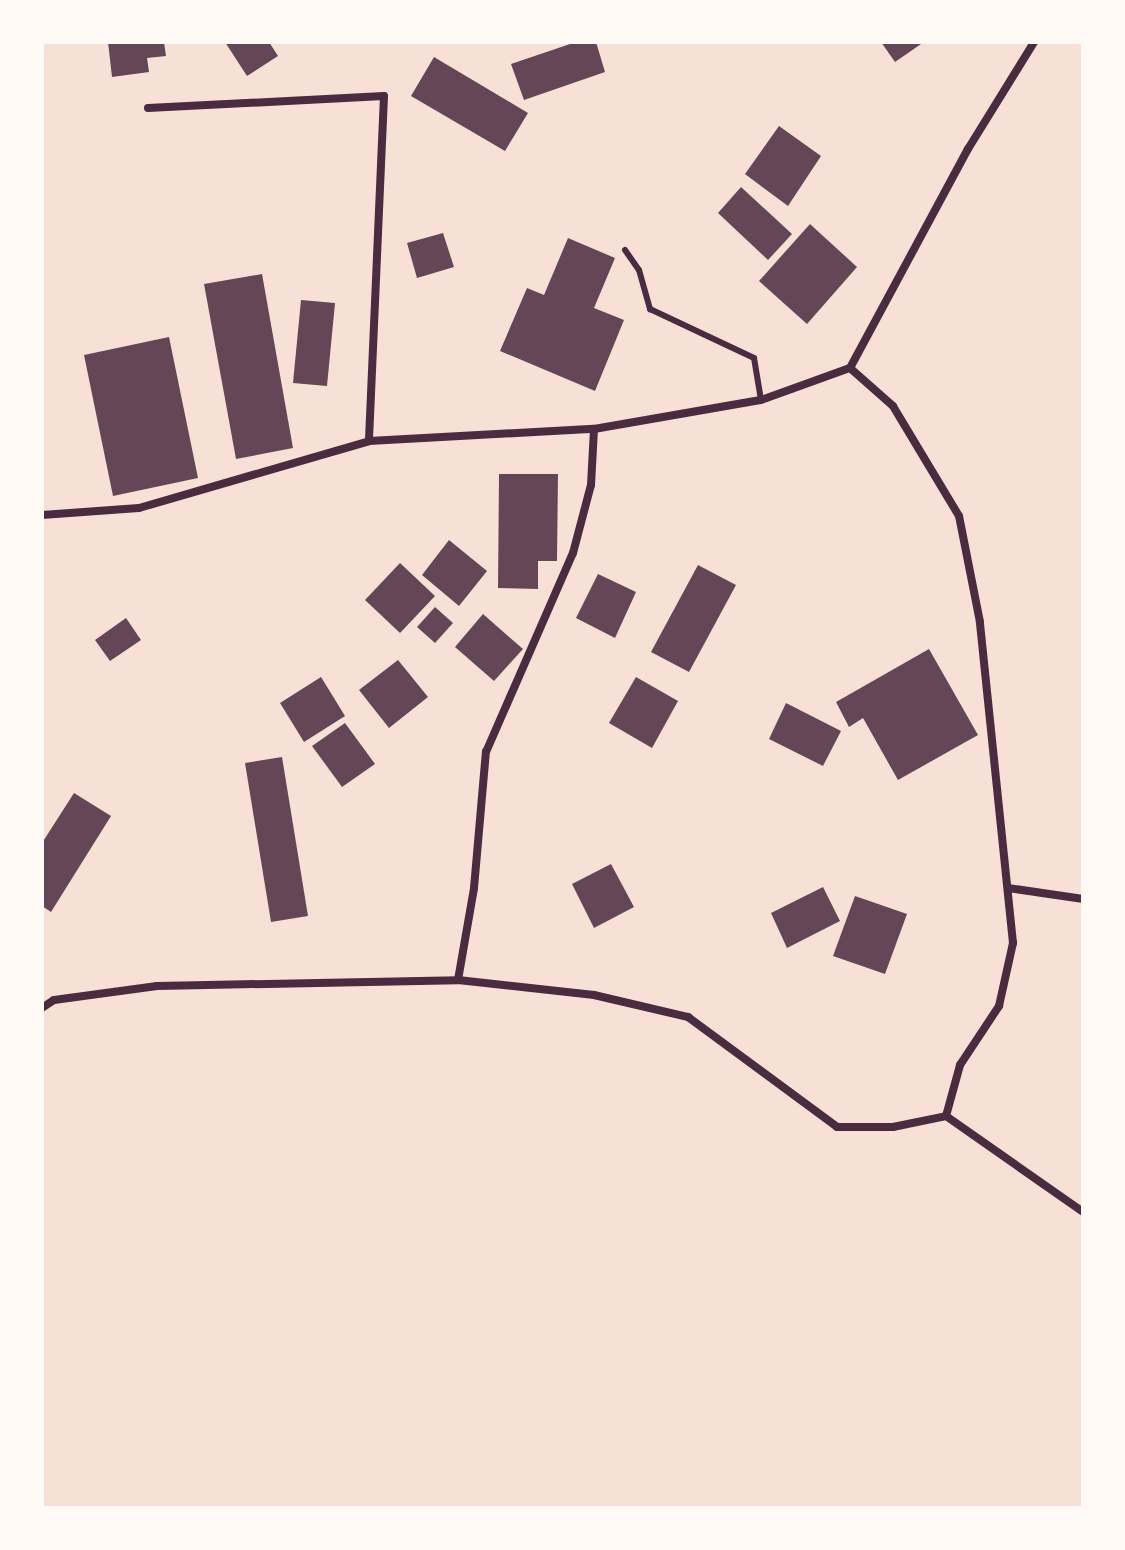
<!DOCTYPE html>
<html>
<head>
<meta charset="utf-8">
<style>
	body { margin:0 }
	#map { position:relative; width:1125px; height:1550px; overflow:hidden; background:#f7e1d7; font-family:Mulish,sans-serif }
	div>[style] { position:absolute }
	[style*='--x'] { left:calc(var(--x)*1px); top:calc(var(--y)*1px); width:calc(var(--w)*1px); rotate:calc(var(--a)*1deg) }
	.building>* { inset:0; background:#644757 }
	.service>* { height:6px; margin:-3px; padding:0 3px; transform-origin:3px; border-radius:3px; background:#4a2c40 }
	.minor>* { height:8px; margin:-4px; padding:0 4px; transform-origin:4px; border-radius:4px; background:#4a2c40 }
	span { translate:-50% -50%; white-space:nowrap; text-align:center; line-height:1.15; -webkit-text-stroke:7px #fffaf5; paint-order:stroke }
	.frame { position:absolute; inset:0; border:44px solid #fffaf5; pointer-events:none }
</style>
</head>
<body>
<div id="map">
	<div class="building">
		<div style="clip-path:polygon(108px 42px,164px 42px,166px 56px,147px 58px,149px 72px,112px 77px)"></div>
		<div style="clip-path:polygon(225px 42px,269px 42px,278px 56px,247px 76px)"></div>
		<div style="clip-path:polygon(576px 42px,596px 42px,605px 72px,524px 100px,511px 64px)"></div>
		<div style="clip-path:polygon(881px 42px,924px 42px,895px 62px)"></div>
		<div style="clip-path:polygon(434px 57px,528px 113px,505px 151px,411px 96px)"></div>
		<div style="clip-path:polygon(779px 126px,821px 156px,788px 206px,745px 174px)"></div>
		<div style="clip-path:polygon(741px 187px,792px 234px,768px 260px,718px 213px)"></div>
		<div style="clip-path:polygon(810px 224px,857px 267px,807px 324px,759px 281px)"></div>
		<div style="clip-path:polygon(443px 233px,454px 267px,417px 278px,407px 243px)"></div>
		<div style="clip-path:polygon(568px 238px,615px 258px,594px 308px,624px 320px,595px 391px,500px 351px,527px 288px,544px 295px)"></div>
		<div style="clip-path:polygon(262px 274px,293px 448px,236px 459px,204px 284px)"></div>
		<div style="clip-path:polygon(301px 300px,335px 303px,327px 386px,293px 383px)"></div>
		<div style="clip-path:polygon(169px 337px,198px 478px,113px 496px,84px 355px)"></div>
		<div style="clip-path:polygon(499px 474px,558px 474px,557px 561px,538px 561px,538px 589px,498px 588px)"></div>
		<div style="clip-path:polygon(449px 540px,487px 571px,459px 606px,422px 575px)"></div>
		<div style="clip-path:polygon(400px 563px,435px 596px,400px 633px,365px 600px)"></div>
		<div style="clip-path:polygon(698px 565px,736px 585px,689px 672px,651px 652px)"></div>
		<div style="clip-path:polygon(598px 574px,636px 592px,615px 638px,576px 618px)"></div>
		<div style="clip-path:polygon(435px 607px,453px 623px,435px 643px,417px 627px)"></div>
		<div style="clip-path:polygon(483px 614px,523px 649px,494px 681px,455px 647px)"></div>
		<div style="clip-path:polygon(126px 618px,141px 640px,110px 661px,95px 640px)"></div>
		<div style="clip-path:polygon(929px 649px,978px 735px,898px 780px,863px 718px,849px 727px,836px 702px)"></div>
		<div style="clip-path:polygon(398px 660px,428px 697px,389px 728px,359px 690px)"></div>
		<div style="clip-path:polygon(321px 677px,345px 716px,304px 742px,280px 703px)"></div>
		<div style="clip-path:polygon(636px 677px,678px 701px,652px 748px,609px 723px)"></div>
		<div style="clip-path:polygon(786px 703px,841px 731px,823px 766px,769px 739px)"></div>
		<div style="clip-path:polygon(345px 723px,375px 764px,342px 787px,312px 746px)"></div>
		<div style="clip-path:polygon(282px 757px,308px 916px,271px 922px,245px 763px)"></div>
		<div style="clip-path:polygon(74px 793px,111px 816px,51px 912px,42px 906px,42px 843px)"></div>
		<div style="clip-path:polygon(611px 864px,634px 907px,594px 928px,572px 884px)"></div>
		<div style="clip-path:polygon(823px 887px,840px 921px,787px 948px,771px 913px)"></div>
		<div style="clip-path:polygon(855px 896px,907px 914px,885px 974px,833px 956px)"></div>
	</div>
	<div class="service">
		<div style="--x:625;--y:250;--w:24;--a:55"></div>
		<div style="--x:639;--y:270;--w:41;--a:74.2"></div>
		<div style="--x:650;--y:309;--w:115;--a:25.2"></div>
		<div style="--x:754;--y:358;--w:43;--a:80.5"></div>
	</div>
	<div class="minor">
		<div style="--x:148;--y:108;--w:236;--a:-2.9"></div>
		<div style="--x:384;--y:96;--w:345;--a:92.5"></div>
		<div style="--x:42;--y:515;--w:97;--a:-4.1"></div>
		<div style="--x:139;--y:508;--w:240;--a:-16.2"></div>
		<div style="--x:369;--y:441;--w:225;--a:-3.1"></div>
		<div style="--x:594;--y:429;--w:169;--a:-9.9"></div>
		<div style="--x:761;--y:400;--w:95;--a:-19.8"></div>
		<div style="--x:1008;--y:888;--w:76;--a:8.3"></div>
		<div style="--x:458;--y:980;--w:93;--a:-80.1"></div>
		<div style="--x:474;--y:888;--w:137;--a:-85"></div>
		<div style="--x:486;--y:752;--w:217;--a:-66.4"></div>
		<div style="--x:573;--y:553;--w:70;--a:-75.2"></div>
		<div style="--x:591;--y:485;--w:56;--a:-86.9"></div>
		<div style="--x:42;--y:1008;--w:14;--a:-34"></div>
		<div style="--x:54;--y:1000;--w:104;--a:-7.7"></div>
		<div style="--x:157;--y:986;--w:301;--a:-1.1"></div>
		<div style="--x:458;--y:980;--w:137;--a:6.3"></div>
		<div style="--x:594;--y:995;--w:97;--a:13.2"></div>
		<div style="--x:688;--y:1017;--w:185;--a:36.4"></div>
		<div style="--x:837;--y:1127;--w:56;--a:0"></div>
		<div style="--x:893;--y:1127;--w:54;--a:-11.7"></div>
		<div style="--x:946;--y:1116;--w:167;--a:35"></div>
		<div style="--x:946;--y:1116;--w:53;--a:-74.6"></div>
		<div style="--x:960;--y:1065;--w:71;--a:-56.5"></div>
		<div style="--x:999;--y:1006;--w:65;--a:-77.5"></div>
		<div style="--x:1013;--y:943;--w:323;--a:-95.9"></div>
		<div style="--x:980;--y:622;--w:108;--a:-101.2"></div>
		<div style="--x:959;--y:516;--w:128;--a:-121"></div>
		<div style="--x:893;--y:406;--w:57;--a:-138.5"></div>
		<div style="--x:850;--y:368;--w:249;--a:-61.7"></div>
		<div style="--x:968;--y:149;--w:126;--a:-58.3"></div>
	</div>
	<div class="frame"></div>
</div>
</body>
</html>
